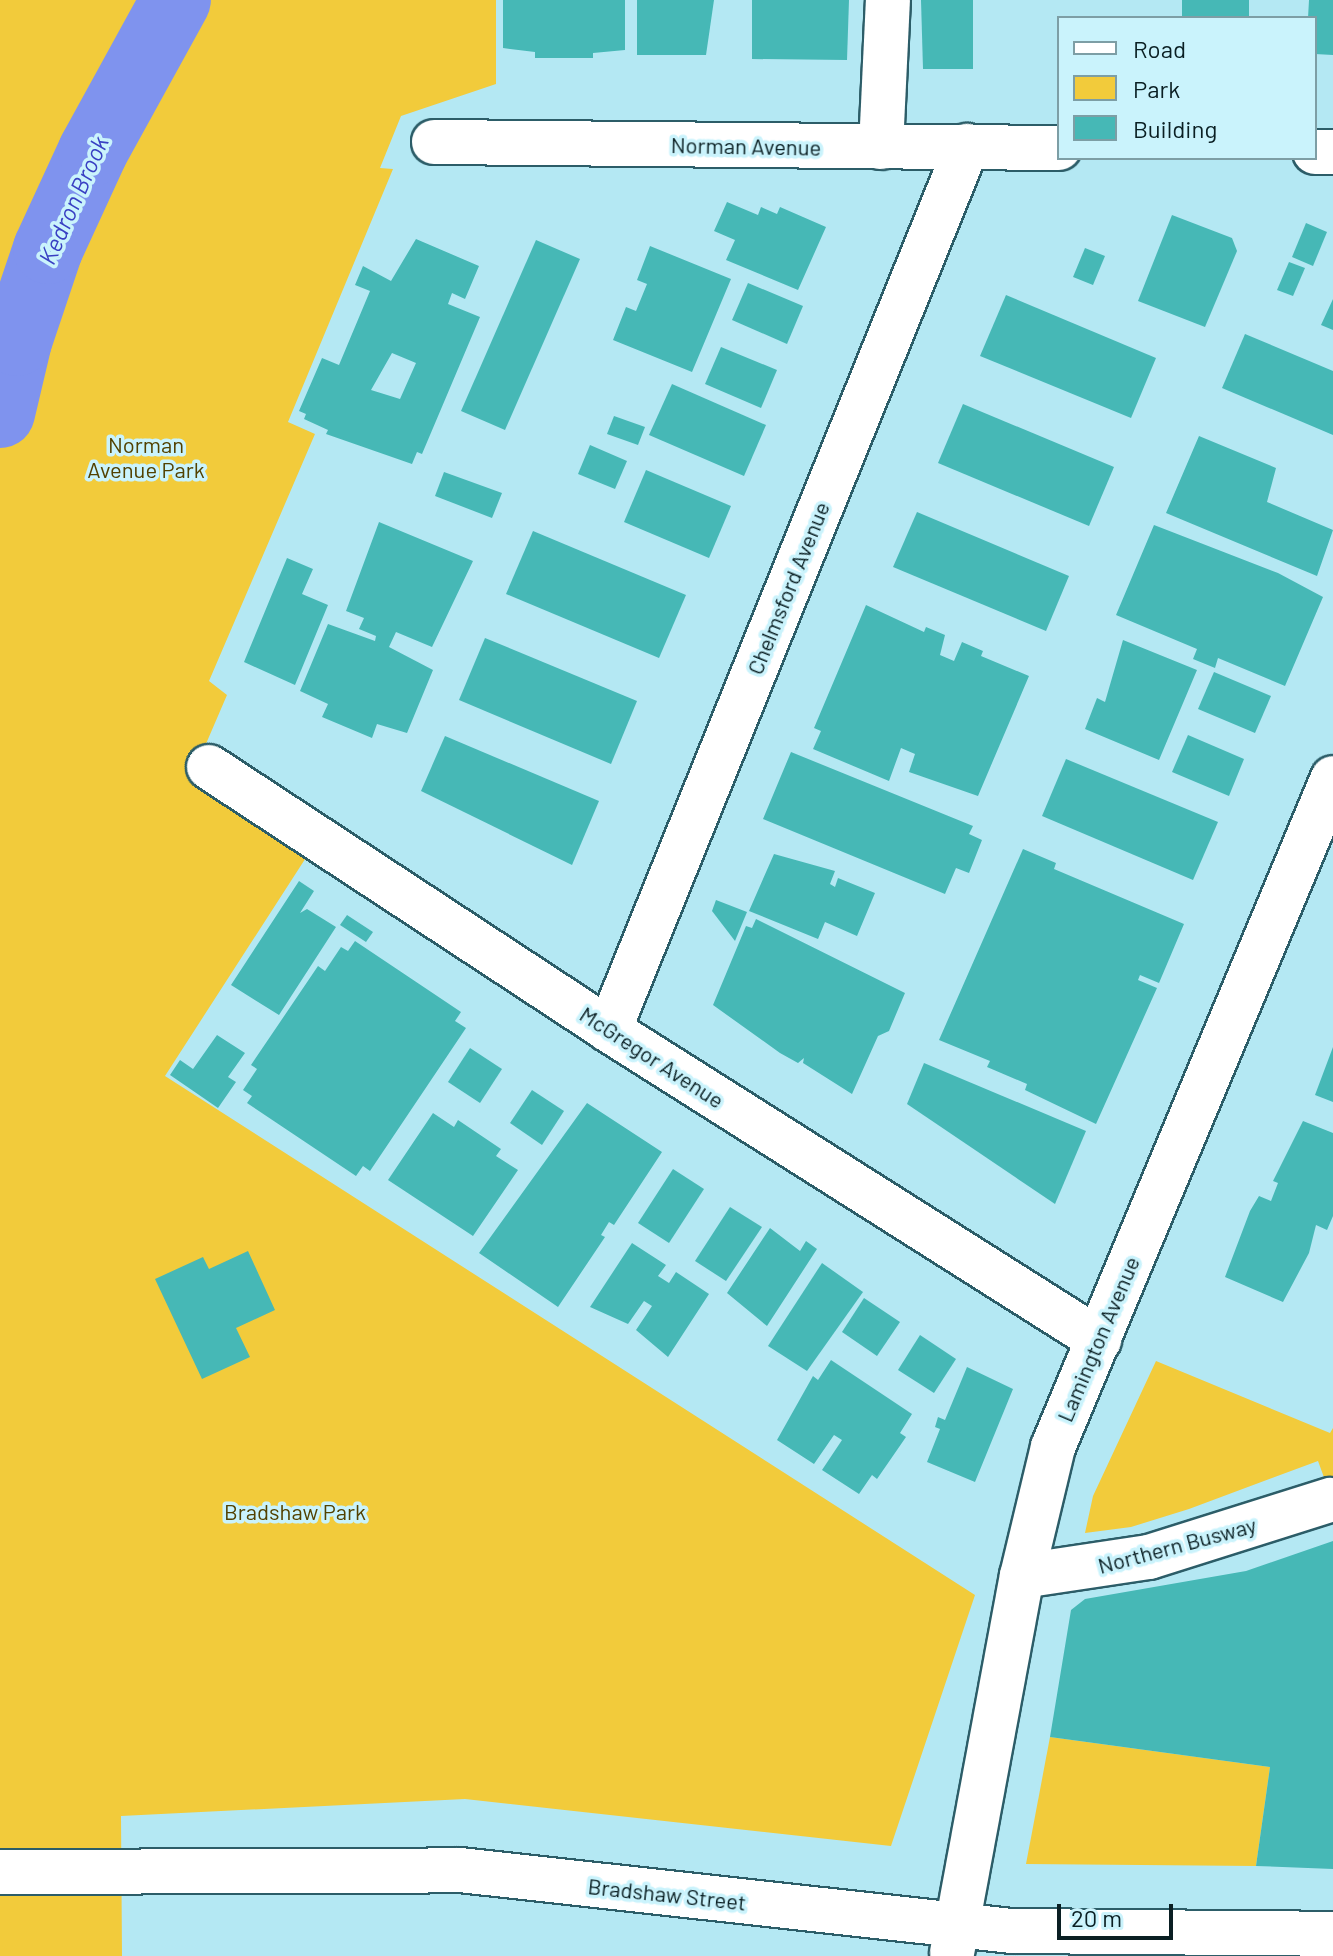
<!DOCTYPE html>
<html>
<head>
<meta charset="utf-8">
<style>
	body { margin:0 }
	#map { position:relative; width:1333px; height:1956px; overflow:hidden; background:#b4e8f3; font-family:Barlow,sans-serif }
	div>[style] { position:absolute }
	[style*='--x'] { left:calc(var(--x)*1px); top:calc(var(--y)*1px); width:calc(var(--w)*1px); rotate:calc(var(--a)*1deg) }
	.green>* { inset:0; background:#f2cb3b }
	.river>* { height:70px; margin:-35px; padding:0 35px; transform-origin:35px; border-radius:35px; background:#7f93ee }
	.building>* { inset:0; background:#46b8b6 }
	.roads { filter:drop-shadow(2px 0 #2c5d68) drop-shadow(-2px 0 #2c5d68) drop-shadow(0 2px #2c5d68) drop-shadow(0 -2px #2c5d68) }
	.minor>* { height:44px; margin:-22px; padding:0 22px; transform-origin:22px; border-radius:22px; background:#fff }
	span { translate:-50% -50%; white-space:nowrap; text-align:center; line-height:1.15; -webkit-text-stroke:7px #caf3fc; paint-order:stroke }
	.street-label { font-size:22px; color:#0a1f23 }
	.park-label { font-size:22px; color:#524100 }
	.water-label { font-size:24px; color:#3940c3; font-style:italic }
	.legend { position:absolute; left:1057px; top:16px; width:260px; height:144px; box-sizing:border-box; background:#caf3fc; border:2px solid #7d9ea5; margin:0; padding:10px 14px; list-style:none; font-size:24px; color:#0a1f23 }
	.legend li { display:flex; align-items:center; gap:16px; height:40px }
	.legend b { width:40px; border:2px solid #7d9ea5 }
	.scale { position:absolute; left:1057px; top:1904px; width:116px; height:36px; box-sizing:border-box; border:4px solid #0a1f23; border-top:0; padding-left:10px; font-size:24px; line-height:28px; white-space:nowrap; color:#0a1f23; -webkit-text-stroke:6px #caf3fc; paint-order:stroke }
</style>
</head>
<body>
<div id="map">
	<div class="green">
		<div style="clip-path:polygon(0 0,496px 0,496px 84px,401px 116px,380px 168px,393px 169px,288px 422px,315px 434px,209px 681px,227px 695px,193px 774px,309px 853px,165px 1076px,975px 1595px,891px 1846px,465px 1799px,121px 1816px,122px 1956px,0 1956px)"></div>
		<div style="clip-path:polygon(1156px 1361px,1330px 1433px,1333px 1428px,1333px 1502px,1318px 1461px,1189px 1509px,1131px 1527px,1085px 1533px,1093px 1496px)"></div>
		<div style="clip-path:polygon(1050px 1737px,1270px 1767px,1256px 1866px,1026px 1864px)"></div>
	</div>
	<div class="river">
		<div style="--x:0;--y:413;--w:74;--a:-76.7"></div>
		<div style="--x:17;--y:341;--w:97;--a:-71.4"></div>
		<div style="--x:48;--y:249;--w:108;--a:-65.3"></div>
		<div style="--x:93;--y:151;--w:172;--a:-61.2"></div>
	</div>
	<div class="building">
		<div style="clip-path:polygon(503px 0,625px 0,625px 50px,593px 53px,593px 58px,535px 58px,535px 52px,503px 48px)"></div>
		<div style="clip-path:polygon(637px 0,714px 0,706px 55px,637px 55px)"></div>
		<div style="clip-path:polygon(752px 0,849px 0,847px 60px,752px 59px)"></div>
		<div style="clip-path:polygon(921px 0,973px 0,973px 69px,923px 69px)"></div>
		<div style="clip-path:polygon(1182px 0,1249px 0,1249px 18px,1182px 18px)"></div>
		<div style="clip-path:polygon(1309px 0,1333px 0,1333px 55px,1315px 54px,1315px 18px,1308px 18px)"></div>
		<div style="clip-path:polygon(727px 202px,758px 215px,761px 207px,777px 214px,780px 207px,826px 227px,798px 290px,726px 260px,735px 240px,714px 231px)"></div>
		<div style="clip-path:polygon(1172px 215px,1232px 238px,1237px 251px,1205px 327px,1138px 301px)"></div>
		<div style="clip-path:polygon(1306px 223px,1327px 232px,1313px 266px,1292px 257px)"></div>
		<div style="clip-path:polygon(evenodd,416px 239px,479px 266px,465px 299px,452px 293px,448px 304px,480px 317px,422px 454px,417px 452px,412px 464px,326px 434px,328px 430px,304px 419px,306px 414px,299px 411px,322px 358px,339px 365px,370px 291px,355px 285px,363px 266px,391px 281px,416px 239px,392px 353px,416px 363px,400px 399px,371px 390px,392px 353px)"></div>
		<div style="clip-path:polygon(536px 240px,580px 259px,505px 430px,461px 411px)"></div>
		<div style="clip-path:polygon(650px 246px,731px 279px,692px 372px,613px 340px,626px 307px,636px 311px,647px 284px,637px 280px)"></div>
		<div style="clip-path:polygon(1085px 248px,1105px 256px,1093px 285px,1073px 277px)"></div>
		<div style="clip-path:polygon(1289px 262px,1305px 268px,1293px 296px,1277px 290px)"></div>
		<div style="clip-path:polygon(748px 283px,803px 306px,787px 344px,732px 320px)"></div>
		<div style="clip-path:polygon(1006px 295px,1156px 358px,1131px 418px,980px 356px)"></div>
		<div style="clip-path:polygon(1333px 299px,1333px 330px,1321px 325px)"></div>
		<div style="clip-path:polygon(1245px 334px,1333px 371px,1333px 435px,1222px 388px)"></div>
		<div style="clip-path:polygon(721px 347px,777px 370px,761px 408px,705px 384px)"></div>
		<div style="clip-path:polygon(672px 384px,766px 425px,744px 476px,649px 435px)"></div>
		<div style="clip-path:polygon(963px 404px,1114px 467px,1089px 526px,938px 463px)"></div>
		<div style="clip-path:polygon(614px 416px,645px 427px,638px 445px,607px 434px)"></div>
		<div style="clip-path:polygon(1199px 436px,1276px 468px,1267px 502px,1333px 530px,1317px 576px,1166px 513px)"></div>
		<div style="clip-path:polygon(590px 445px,627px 461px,615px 489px,578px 474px)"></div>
		<div style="clip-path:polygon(646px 470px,731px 506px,709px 558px,624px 522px)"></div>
		<div style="clip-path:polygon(444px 472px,502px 493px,492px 518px,435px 496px)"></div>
		<div style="clip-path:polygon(917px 512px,1069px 576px,1046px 631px,893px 567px)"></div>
		<div style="clip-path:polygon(379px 522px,473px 561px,432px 647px,396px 632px,389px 647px,433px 670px,407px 733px,377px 724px,372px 738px,322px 717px,328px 704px,300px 691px,328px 624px,375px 641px,376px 636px,359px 629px,364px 618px,346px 611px)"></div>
		<div style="clip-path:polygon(1154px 525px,1278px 573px,1323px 597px,1285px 686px,1218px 658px,1215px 668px,1193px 659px,1197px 649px,1116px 615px)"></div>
		<div style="clip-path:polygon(533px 531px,686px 595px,659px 658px,506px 594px)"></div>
		<div style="clip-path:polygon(287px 558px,313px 569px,302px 594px,328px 605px,295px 685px,244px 662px)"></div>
		<div style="clip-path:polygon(866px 605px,924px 632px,926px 627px,945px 635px,940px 655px,954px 661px,962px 642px,983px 651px,981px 656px,1029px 676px,978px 796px,909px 772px,915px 754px,901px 748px,889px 781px,813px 749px,821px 731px,814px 728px)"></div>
		<div style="clip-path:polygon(485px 638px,637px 701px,611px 764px,459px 700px)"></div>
		<div style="clip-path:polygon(1123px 640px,1197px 670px,1159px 760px,1085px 729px,1097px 698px,1105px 702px)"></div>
		<div style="clip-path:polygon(1214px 672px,1271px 696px,1255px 733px,1198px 709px)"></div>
		<div style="clip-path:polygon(1188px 735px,1244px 759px,1229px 796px,1172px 772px)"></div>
		<div style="clip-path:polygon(445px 736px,599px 801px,572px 865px,421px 791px)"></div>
		<div style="clip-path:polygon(791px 752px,973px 826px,969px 834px,982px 840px,969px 873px,956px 868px,945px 894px,763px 819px)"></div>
		<div style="clip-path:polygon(1066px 759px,1218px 822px,1193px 880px,1042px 816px)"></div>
		<div style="clip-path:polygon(1023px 849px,1056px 863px,1054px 869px,1184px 924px,1159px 983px,1140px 975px,1138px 980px,1157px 988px,1096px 1124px,1025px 1090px,1027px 1084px,987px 1067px,990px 1061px,939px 1040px)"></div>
		<div style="clip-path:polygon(774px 854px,835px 871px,830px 884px,835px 887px,838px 878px,875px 893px,857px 936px,825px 922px,818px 939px,749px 911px)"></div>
		<div style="clip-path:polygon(299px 881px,314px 891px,300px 913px,307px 909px,336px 927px,279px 1015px,231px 985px)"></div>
		<div style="clip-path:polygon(716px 900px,747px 912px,735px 941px,712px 911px)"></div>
		<div style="clip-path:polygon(347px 915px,373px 932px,366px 942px,340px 925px)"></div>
		<div style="clip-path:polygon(756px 919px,905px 993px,889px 1031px,878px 1036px,852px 1094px,803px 1063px,804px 1058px,798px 1063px,780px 1053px,713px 1005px,746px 926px,752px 928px)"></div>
		<div style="clip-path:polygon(355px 941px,461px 1012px,455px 1021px,466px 1028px,370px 1171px,363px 1166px,356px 1176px,247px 1103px,252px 1096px,243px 1090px,257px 1069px,251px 1065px,318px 966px,325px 971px,341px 947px,348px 951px)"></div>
		<div style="clip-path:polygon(217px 1035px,245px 1053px,228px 1077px,236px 1082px,218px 1108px,170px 1075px,180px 1060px,193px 1069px)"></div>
		<div style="clip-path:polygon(1333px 1047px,1333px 1102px,1315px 1095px)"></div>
		<div style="clip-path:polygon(470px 1048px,502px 1069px,480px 1103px,448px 1082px)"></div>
		<div style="clip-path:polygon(924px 1063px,1086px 1131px,1055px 1204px,907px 1104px)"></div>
		<div style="clip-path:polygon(532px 1090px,564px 1111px,542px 1145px,510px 1123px)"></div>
		<div style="clip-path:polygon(587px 1103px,662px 1152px,614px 1225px,609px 1222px,601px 1235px,605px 1237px,558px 1307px,479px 1253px)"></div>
		<div style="clip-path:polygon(433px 1113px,454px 1127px,458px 1120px,501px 1149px,496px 1156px,518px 1170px,473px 1236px,388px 1180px)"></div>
		<div style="clip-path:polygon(1303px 1121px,1333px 1133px,1333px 1216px,1327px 1230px,1316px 1225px,1309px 1253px,1283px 1302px,1225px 1277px,1250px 1211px,1259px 1196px,1271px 1201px,1278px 1183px,1273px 1181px)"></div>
		<div style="clip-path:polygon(673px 1169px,704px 1189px,669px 1243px,638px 1223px)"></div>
		<div style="clip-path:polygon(730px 1207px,762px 1227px,726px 1281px,695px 1261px)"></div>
		<div style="clip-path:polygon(770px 1228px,800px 1251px,806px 1241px,817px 1249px,767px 1326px,727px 1293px)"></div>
		<div style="clip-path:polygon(632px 1243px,666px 1265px,658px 1276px,669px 1283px,676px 1272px,709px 1294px,668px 1357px,636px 1330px,652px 1306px,644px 1301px,628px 1324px,590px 1307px)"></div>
		<div style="clip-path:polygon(248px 1251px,275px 1310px,236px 1328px,250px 1357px,202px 1379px,155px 1279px,203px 1257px,209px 1269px)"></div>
		<div style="clip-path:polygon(822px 1263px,863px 1292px,807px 1371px,768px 1346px)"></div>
		<div style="clip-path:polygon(864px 1298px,900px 1322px,877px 1356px,842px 1332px)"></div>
		<div style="clip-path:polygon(920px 1335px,956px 1359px,934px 1393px,898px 1370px)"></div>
		<div style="clip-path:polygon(831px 1360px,912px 1414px,900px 1433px,906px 1437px,877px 1479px,872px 1475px,859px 1494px,822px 1470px,842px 1440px,834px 1435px,814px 1464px,777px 1440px,813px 1376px,818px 1380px)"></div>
		<div style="clip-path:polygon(967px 1367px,1013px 1389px,975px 1482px,927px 1462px,940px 1429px,935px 1427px,938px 1417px,945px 1420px)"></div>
		<div style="clip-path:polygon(1333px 1541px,1333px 1869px,1256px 1866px,1270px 1767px,1050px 1737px,1071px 1610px,1085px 1599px,1246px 1571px)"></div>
	</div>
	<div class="roads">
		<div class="minor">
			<div style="--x:434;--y:142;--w:625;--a:0.55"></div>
			<div style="--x:881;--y:147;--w:147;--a:-87.3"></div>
			<div style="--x:1315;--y:152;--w:18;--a:0"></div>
			<div style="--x:209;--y:767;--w:479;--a:33.3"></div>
			<div style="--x:609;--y:1030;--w:580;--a:32.32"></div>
			<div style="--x:609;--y:1030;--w:954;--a:-67.95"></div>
			<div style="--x:1022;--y:1576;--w:128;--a:-8.5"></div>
			<div style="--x:1149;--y:1557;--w:190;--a:-17.5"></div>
			<div style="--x:0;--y:1872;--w:460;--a:-0.2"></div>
			<div style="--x:460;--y:1870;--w:555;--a:6.31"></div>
			<div style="--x:1012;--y:1931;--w:321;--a:0.5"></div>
			<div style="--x:952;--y:1953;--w:383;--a:-79.5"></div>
			<div style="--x:1022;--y:1576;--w:133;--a:-76.5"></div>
			<div style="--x:1053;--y:1447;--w:725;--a:-67.29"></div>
		</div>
	</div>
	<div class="street-label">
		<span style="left:746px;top:146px;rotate:1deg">Norman Avenue</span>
		<span style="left:788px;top:588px;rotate:-68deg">Chelmsford Avenue</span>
		<span style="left:652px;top:1057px;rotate:33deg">McGregor Avenue</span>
		<span style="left:1098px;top:1339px;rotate:-67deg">Lamington Avenue</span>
		<span style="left:1177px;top:1545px;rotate:-15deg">Northern Busway</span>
		<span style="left:667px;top:1894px;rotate:6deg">Bradshaw Street</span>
	</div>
	<div class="park-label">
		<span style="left:146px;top:457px">Norman<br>Avenue Park</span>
		<span style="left:295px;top:1512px">Bradshaw Park</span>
	</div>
	<div class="water-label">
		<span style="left:73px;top:200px;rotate:-66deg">Kedron Brook</span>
	</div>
	<ul class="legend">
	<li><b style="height:10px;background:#fff"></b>Road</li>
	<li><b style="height:22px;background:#f2cb3b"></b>Park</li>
	<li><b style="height:22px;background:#46b8b6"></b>Building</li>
	</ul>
	<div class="scale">20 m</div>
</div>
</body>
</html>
